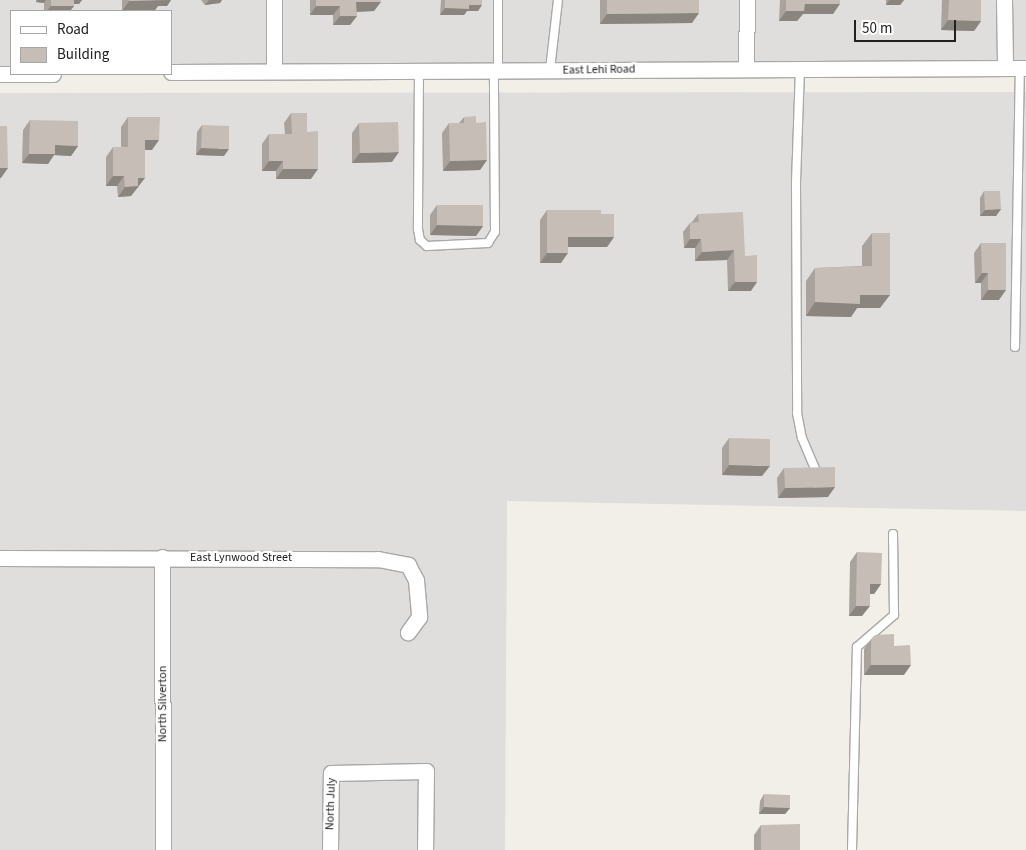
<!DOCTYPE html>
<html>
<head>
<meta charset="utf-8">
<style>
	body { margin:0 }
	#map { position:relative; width:1026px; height:850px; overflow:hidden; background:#f1efe7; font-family:"Source Sans 3",sans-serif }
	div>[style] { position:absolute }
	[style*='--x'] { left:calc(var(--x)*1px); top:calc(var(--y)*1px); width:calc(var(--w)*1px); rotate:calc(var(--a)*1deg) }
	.residential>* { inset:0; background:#dfdedd }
	.roads { filter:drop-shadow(1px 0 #a8a8a8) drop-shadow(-1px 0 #a8a8a8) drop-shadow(0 1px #a8a8a8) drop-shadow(0 -1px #a8a8a8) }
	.service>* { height:8px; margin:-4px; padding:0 4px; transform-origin:4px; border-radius:4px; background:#fff }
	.minor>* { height:15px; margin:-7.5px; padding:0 7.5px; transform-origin:7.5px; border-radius:7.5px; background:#fff }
	.wall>* { inset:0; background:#aaa39d }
	.shaded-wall>* { inset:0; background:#8b857f }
	.building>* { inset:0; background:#c6beb6 }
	span { translate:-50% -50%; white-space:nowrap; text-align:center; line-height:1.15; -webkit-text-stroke:4.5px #fff; paint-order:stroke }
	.street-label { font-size:12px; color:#212121 }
	.legend { position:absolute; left:10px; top:10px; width:162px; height:65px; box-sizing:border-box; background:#fff; border:1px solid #a6a6a6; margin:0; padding:6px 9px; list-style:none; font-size:15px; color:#212121 }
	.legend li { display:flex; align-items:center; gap:10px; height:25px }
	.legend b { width:25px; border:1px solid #a6a6a6 }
	.scale { position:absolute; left:854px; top:20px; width:102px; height:22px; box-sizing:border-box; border:2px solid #212121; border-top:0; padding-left:6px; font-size:15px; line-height:18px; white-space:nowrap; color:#212121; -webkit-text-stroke:4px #fff; paint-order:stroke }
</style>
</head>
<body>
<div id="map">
	<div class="residential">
		<div style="clip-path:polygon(0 0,1026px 0,1026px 67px,171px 72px,171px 11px,11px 11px,11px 74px,0 74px)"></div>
		<div style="clip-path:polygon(1026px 92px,1026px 511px,507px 501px,505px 850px,0 850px,0 93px)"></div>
	</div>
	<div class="roads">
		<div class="service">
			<div style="--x:800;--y:68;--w:117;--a:92"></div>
			<div style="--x:796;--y:185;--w:228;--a:89.7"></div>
			<div style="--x:797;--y:413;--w:25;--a:79"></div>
			<div style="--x:802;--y:438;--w:33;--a:67"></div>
			<div style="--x:498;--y:70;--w:70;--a:-90"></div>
			<div style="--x:550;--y:70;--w:70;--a:-83.5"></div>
			<div style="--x:419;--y:71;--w:158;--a:90.4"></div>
			<div style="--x:418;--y:229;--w:11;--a:80"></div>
			<div style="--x:420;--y:240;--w:9;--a:41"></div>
			<div style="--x:427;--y:246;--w:61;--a:-2.8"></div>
			<div style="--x:488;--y:243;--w:13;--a:-58"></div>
			<div style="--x:495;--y:232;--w:162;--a:-90.4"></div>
			<div style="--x:1015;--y:347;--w:279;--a:-89"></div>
			<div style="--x:852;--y:850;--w:203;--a:-88.6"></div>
			<div style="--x:857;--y:647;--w:49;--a:-40.9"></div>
			<div style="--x:894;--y:615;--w:81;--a:-90.7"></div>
		</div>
		<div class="minor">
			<div style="--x:274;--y:0;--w:71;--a:90"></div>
			<div style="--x:1004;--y:0;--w:67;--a:89.1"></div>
			<div style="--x:746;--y:68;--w:68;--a:-89.2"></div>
			<div style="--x:171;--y:72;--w:855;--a:-0.27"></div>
			<div style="--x:0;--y:74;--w:53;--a:0"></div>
			<div style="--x:162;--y:557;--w:293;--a:89.8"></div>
			<div style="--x:0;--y:558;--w:378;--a:0.2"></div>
			<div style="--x:378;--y:559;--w:31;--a:11"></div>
			<div style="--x:408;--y:565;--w:17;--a:62"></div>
			<div style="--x:416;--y:580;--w:37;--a:85"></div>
			<div style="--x:419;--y:617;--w:19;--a:126"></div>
			<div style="--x:330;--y:850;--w:77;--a:-89.3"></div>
			<div style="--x:331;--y:773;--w:95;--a:-1.2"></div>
			<div style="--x:426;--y:771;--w:79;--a:90.7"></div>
		</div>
	</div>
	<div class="wall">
		<div style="clip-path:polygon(36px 0,82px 0,79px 4px,74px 4px,74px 6px,70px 11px,44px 11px,44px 3px,36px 2px)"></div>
		<div style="clip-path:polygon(122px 0,171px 0,167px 6px,158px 6px,155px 10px,122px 11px)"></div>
		<div style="clip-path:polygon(201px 0,222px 0,220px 3px,205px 5px)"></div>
		<div style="clip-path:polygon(310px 0,381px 0,374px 11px,357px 12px,357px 16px,350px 25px,333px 25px,333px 15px,310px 15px)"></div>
		<div style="clip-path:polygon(441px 0,482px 0,478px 11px,467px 11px,464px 15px,440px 15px)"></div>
		<div style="clip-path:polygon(600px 0,699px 0,692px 23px,600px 24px)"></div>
		<div style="clip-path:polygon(780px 0,840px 0,833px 14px,803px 14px,797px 21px,779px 21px)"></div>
		<div style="clip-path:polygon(886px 0,904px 0,900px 5px,886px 5px)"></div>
		<div style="clip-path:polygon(942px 0,981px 0,981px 21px,974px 31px,941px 30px)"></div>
		<div style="clip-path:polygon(291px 113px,307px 132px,311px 179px,276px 179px,276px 171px,262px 171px,262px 144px,269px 134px,285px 134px,284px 123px)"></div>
		<div style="clip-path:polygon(128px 117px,152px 150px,145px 150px,138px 188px,137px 188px,131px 196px,118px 197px,117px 186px,106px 186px,106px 157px,113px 147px,121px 147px,121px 127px)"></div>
		<div style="clip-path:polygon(464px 117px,476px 123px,487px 160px,480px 170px,443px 171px,442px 133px,449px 123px,459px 123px)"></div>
		<div style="clip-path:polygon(30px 120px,78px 146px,71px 156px,54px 155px,48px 164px,22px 163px,23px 130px)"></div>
		<div style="clip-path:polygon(359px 123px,392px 162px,352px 163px,352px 133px)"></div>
		<div style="clip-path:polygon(202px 125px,224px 156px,196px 155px,197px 132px)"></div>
		<div style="clip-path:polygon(984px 191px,1001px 209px,996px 216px,980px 216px,980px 198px)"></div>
		<div style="clip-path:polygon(437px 205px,483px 226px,476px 236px,430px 235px,430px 215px)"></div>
		<div style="clip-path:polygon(547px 210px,601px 214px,614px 237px,607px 247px,568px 247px,561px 263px,540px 263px,540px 220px)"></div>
		<div style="clip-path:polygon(698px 214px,745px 256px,751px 291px,728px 291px,727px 260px,695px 261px,695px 248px,684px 248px,683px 232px,690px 223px,692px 222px)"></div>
		<div style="clip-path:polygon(872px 233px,880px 308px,857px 308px,851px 317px,806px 316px,806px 281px,815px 268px,862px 266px,862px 246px)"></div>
		<div style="clip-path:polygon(981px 243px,999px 300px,981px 300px,981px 283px,975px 283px,974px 253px)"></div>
		<div style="clip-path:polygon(729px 438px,762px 476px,722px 475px,722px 448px)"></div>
		<div style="clip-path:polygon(784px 468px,828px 497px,778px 498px,777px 478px)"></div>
		<div style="clip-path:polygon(857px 552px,881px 584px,874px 594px,870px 594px,862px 616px,849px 616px,850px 562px)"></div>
		<div style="clip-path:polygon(871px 639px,894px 646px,904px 675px,864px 675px,864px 649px)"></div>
		<div style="clip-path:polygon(764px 794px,790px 808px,785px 814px,759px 814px,760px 801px)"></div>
		<div style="clip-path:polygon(761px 825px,800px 850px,754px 850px,754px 835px)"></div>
	</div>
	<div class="shaded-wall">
		<div style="clip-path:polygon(38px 0,46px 0,44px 3px,36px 2px)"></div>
		<div style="clip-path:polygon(70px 0,82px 0,79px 4px,67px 4px)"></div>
		<div style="clip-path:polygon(171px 0,167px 6px,158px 6px,155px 10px,122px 11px,129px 1px)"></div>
		<div style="clip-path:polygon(209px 0,222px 0,220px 3px,205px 5px)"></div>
		<div style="clip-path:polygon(889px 0,904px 0,900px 5px,886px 5px)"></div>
		<div style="clip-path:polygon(356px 2px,381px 2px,374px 11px,350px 12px)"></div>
		<div style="clip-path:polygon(805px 4px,840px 4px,833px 14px,803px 14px,797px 21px,779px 21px,786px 11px)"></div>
		<div style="clip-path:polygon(469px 5px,482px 5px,478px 11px,467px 11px,464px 15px,440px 15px,445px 8px)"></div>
		<div style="clip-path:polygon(51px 6px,74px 6px,70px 11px,47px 11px)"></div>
		<div style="clip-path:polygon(316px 6px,340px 6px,333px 15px,310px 15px)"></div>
		<div style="clip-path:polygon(699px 13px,692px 23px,600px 24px,607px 14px)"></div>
		<div style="clip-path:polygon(340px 16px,357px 16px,350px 25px,333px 25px)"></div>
		<div style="clip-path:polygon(948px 20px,981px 21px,974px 31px,941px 30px)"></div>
		<div style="clip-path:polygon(145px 140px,159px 140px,152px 150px,138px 150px)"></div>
		<div style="clip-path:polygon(55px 145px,78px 146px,71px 156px,54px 155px,48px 164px,22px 163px,29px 154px)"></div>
		<div style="clip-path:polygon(201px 148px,229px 149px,224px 156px,196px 155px)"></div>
		<div style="clip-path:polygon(399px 152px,392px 162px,352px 163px,360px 153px)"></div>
		<div style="clip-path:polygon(487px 160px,480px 170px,443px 171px,450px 161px)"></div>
		<div style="clip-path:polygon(269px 161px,283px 161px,276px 171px,262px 171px)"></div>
		<div style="clip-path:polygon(0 168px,8px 168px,1px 178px,0 178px)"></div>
		<div style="clip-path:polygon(283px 169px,318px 169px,311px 179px,276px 179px)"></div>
		<div style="clip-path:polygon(113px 176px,124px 176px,117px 186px,106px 186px)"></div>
		<div style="clip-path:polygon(138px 178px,145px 178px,131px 196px,118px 197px,125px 187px)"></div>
		<div style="clip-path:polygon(1001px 209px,996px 216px,980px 216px,985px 210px)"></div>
		<div style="clip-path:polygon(437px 225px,483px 226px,476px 236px,430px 235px)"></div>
		<div style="clip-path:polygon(568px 237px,614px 237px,607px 247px,561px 247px)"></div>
		<div style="clip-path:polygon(690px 239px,701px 239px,695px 248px,684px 248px)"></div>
		<div style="clip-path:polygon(734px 250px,727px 260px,695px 261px,702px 252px)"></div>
		<div style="clip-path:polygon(547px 253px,568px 253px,561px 263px,540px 263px)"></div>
		<div style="clip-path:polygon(982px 273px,988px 273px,981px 283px,975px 283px)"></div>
		<div style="clip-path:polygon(735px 282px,757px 282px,751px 291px,728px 291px)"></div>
		<div style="clip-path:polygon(988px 290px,1006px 290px,999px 300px,981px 300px)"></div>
		<div style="clip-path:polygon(860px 295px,890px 295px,880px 308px,857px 308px,851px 317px,806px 316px,815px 302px)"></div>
		<div style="clip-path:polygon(729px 465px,770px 466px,762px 476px,722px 475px)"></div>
		<div style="clip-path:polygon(835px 487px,828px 497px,778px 498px,785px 488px)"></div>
		<div style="clip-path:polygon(870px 584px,881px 584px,874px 594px,863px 594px)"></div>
		<div style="clip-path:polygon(856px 606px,870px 606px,862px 616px,849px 616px)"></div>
		<div style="clip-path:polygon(871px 665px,911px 665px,904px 675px,864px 675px)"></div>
		<div style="clip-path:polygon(764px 807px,790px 808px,785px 814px,759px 814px)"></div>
	</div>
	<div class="building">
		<div style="clip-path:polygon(51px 0,74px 0,74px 6px,51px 6px)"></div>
		<div style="clip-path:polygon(129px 0,161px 0,129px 1px)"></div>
		<div style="clip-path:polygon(316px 0,381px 0,381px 2px,356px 2px,357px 16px,340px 16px,340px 6px,316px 6px)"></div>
		<div style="clip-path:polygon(445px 0,482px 0,482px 5px,469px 5px,469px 9px,445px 8px)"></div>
		<div style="clip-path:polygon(607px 0,699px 0,699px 13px,607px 14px)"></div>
		<div style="clip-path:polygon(786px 0,840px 0,840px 4px,805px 4px,804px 11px,786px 11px)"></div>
		<div style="clip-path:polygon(949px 0,981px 0,981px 21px,948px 20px)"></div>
		<div style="clip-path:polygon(291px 113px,307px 113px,307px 132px,318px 131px,318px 169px,283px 169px,283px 161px,269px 161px,269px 134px,292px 134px)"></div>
		<div style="clip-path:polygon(476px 116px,476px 123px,486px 122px,487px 160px,450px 161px,449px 123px,464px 123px,464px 117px)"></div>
		<div style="clip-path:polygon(128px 117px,160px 117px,159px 140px,145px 140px,145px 178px,138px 178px,138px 186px,125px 187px,124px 176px,113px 176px,113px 147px,128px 147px)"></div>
		<div style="clip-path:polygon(30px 120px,78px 121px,78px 146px,55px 145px,55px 154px,29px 154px)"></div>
		<div style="clip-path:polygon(398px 122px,399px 152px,360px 153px,359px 123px)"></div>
		<div style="clip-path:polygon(202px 125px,229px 126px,229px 149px,201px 148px)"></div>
		<div style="clip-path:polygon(0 126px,7px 126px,8px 168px,0 168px)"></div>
		<div style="clip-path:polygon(984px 191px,1000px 191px,1001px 209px,985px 210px)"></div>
		<div style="clip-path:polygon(437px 205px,483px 205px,483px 226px,437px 225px)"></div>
		<div style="clip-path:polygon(547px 210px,601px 210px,601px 214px,614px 214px,614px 237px,568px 237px,568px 253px,547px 253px)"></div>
		<div style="clip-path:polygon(743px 212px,745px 256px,757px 255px,757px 282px,735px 282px,734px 250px,702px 252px,701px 239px,690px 239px,690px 223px,699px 222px,698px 214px)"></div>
		<div style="clip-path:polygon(872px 233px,890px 233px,890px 295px,860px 295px,860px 304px,815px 302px,815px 268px,872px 266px)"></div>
		<div style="clip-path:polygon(981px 243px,1006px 243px,1006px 290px,988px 290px,988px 273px,982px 273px)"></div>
		<div style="clip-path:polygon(729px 438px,770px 439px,770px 466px,729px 465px)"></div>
		<div style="clip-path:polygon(835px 467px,835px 487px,785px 488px,784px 468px)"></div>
		<div style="clip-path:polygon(857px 552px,882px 553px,881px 584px,870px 584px,870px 606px,856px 606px)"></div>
		<div style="clip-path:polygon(894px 634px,894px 646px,910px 645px,911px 665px,871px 665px,871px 639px,875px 635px)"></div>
		<div style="clip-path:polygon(764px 794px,790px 795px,790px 808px,764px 807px)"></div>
		<div style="clip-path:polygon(800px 824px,800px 850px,761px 850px,761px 825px)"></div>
	</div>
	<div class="street-label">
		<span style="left:599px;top:70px;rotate:-1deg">East Lehi Road</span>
		<span style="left:241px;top:558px">East Lynwood Street</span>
		<span style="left:163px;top:704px;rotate:-90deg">North Silverton</span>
		<span style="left:331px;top:804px;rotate:-88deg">North July</span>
	</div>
	<ul class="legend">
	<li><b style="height:6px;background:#fff"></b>Road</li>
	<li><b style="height:14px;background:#c6beb6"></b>Building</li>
	</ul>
	<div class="scale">50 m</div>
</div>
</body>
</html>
